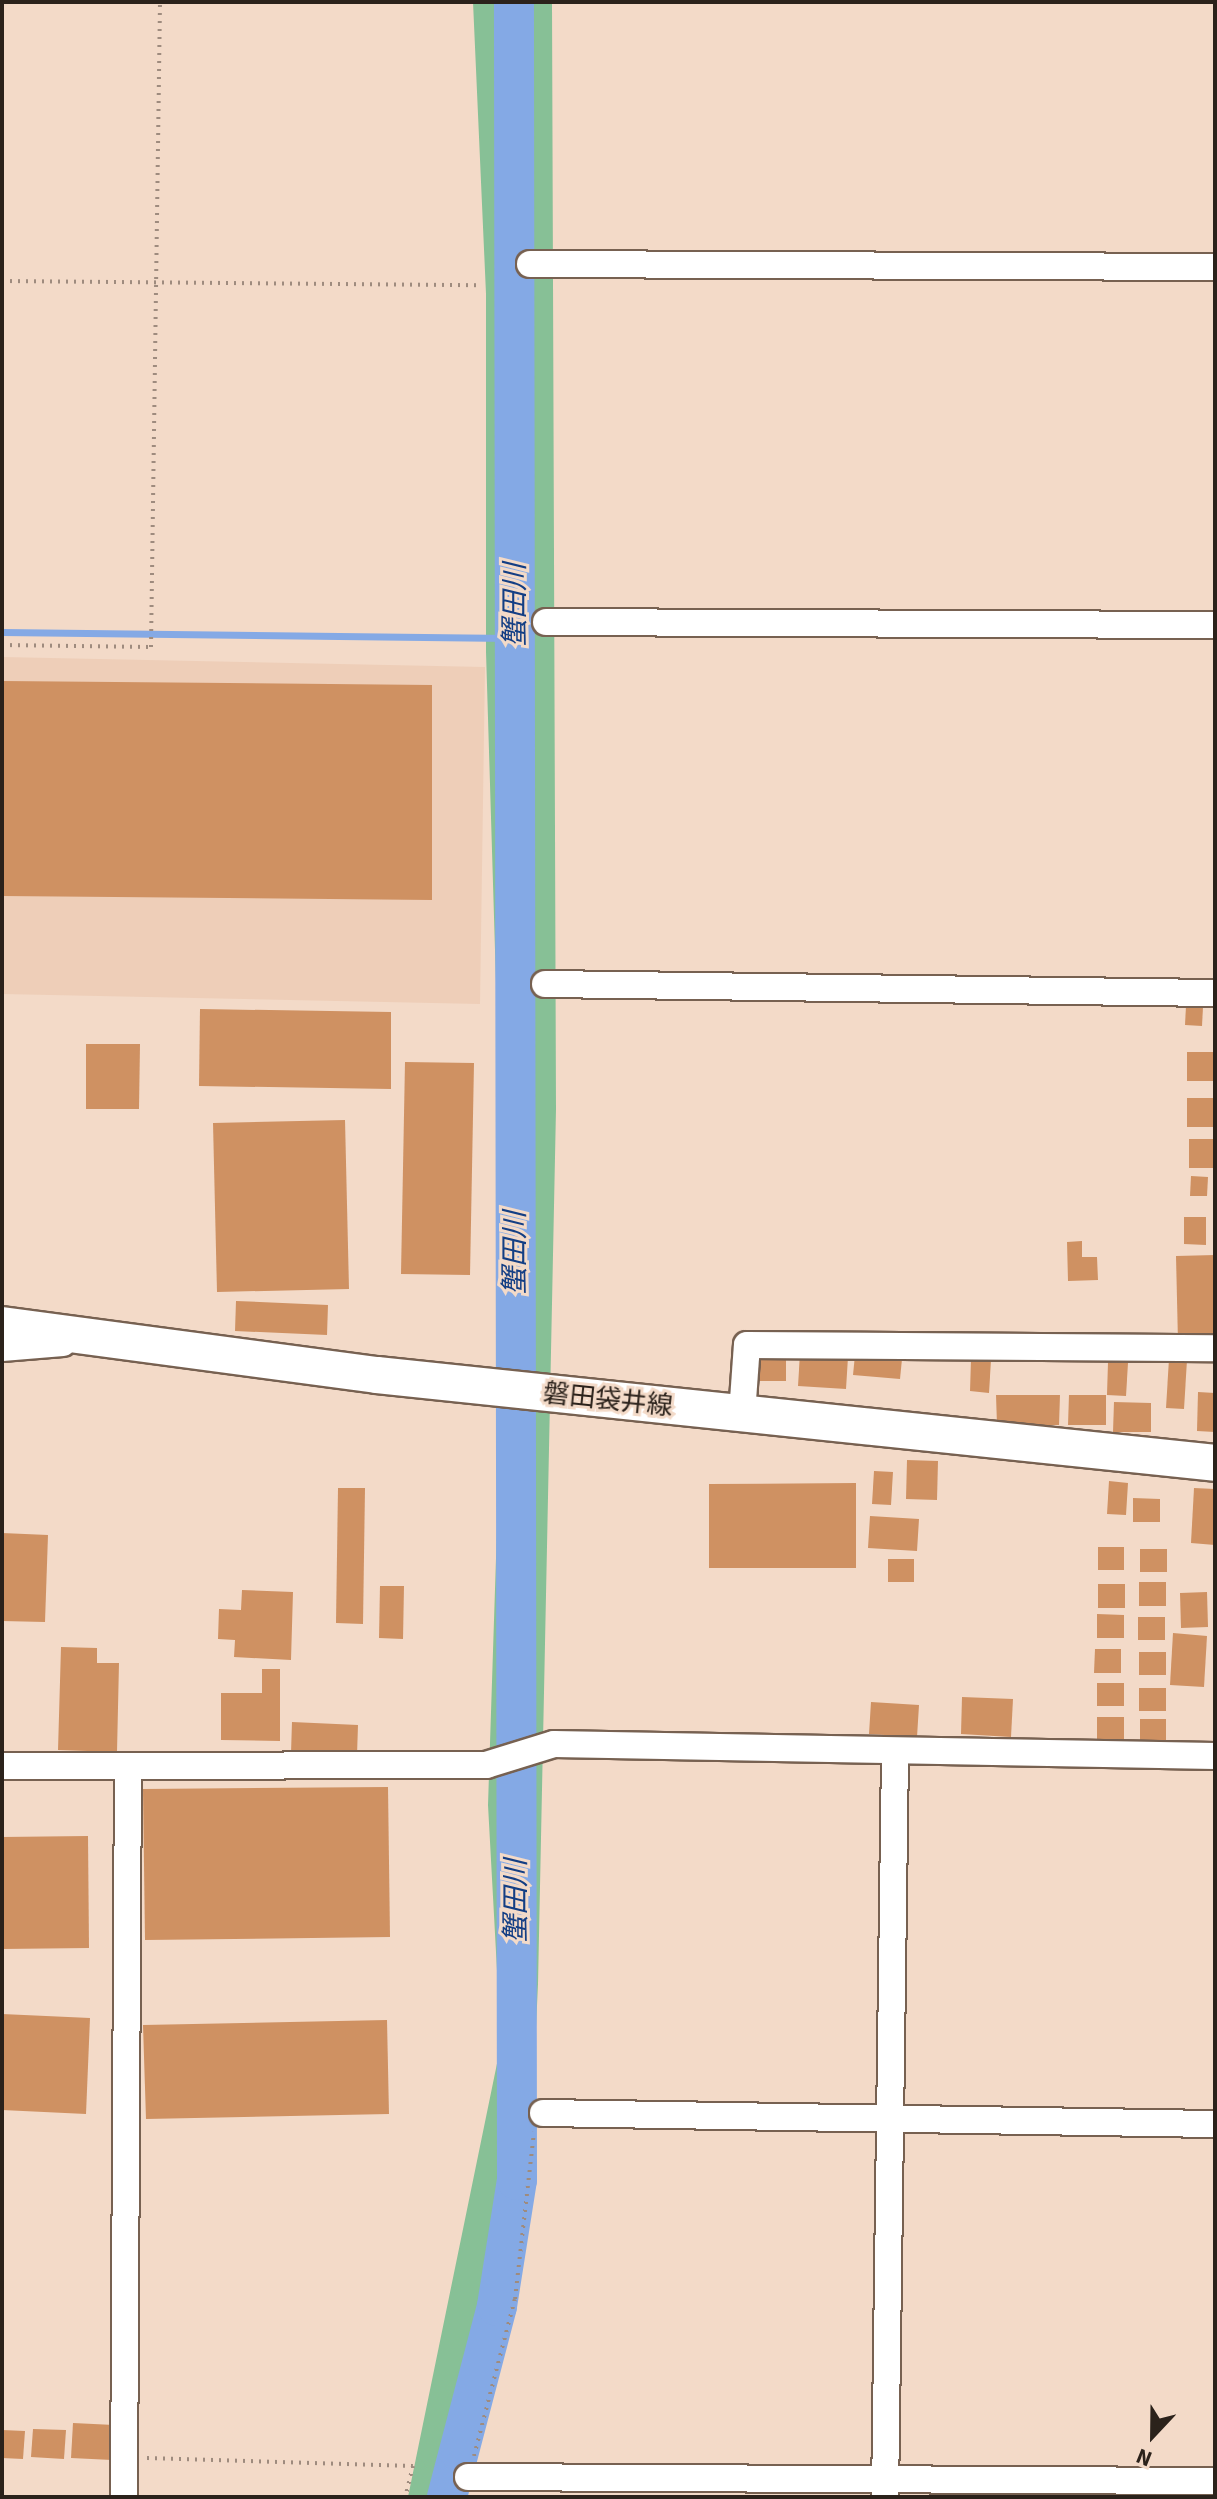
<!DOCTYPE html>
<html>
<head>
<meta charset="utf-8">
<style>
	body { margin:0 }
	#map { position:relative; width:1217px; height:2499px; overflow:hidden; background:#f3dac8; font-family:"Source Sans 3","Noto Sans JP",sans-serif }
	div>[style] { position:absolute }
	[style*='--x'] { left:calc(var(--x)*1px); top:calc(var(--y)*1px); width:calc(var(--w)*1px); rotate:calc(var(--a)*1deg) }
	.built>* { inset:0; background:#eeceb8 }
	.green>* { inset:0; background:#87c096 }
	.stream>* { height:7px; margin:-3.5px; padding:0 3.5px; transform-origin:3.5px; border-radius:3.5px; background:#84a9e5 }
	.river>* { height:40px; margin:-20px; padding:0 20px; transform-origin:20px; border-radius:20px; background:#84a9e5 }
	.building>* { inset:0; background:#cf9162 }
	.path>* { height:4px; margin-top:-2px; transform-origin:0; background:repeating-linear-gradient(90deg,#9e8b7e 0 2px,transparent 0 8px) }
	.roads { filter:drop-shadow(2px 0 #776151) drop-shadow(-2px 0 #776151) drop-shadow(0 2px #776151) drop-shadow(0 -2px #776151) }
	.street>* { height:26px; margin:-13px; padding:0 13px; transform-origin:13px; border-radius:13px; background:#fff }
	.secondary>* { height:36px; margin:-18px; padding:0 18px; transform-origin:18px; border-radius:18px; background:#fff }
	span { translate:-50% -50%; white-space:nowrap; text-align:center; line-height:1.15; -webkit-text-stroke:6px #f3dac8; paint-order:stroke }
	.street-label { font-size:26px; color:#2b221b }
	.water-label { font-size:28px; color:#133e84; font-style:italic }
	.frame { position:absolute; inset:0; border:4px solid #2b221b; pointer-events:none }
	.north { position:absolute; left:1113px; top:2395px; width:80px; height:80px; -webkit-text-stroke:6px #f3dac8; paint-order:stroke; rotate:202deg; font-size:22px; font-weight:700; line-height:32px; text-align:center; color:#2b221b }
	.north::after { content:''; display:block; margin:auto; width:28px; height:36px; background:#2b221b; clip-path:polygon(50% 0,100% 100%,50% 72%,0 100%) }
</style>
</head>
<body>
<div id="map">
	<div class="built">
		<div style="clip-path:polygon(2px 657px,485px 667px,480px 1004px,2px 994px)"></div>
	</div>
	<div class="green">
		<div style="clip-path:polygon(473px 2px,552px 2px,556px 1109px,538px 1984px,527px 2221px,461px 2497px,408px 2497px,501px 2044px,488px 1805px,505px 1281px,486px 652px,486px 294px)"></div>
	</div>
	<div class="stream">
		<div style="--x:2;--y:632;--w:515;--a:0.67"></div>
	</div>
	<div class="river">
		<div style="--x:447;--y:2497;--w:197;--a:-75.3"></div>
		<div style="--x:497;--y:2306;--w:128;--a:-81"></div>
		<div style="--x:517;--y:2180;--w:2178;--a:-90.08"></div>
	</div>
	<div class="building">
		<div style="clip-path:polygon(2px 681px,432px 685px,432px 900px,2px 896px)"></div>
		<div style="clip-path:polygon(1186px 1006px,1203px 1007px,1202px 1026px,1185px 1025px)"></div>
		<div style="clip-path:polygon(200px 1009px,391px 1012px,391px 1089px,199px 1086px)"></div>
		<div style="clip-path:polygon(86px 1044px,140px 1044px,139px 1109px,86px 1109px)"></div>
		<div style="clip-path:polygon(1187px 1052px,1215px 1052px,1215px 1081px,1187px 1081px)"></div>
		<div style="clip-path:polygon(405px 1062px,474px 1063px,470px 1275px,401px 1274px)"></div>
		<div style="clip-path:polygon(1187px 1098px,1215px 1098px,1215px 1127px,1187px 1127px)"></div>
		<div style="clip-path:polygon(345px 1120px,349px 1289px,217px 1292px,213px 1123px)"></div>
		<div style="clip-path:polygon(1189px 1139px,1215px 1139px,1215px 1168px,1189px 1168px)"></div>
		<div style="clip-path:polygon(1191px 1176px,1208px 1177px,1207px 1196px,1190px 1196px)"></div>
		<div style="clip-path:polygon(1184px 1217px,1206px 1217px,1206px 1245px,1184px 1244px)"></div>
		<div style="clip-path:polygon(1082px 1241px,1082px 1257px,1097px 1257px,1098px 1280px,1068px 1281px,1067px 1242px)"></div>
		<div style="clip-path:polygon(1215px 1255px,1215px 1341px,1178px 1342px,1176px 1256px)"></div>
		<div style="clip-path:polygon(236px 1301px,328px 1305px,327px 1335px,235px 1331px)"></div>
		<div style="clip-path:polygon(800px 1353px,848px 1357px,846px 1389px,798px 1386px)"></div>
		<div style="clip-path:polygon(855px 1355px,902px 1359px,900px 1379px,853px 1375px)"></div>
		<div style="clip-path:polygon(759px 1358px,786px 1358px,786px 1381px,759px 1381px)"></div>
		<div style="clip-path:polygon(971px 1359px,991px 1360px,989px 1393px,970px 1391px)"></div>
		<div style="clip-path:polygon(1169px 1359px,1187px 1360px,1184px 1409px,1166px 1408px)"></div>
		<div style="clip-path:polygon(1108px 1362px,1128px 1363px,1126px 1396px,1107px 1395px)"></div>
		<div style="clip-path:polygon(1198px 1392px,1215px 1393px,1215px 1432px,1197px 1431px)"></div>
		<div style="clip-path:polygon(996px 1395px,1060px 1395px,1059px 1425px,997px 1425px)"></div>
		<div style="clip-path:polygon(1069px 1395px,1106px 1395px,1106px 1425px,1068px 1425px)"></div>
		<div style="clip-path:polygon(1114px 1402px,1151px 1403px,1151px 1432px,1113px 1432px)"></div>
		<div style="clip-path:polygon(907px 1460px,938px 1461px,937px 1500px,906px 1499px)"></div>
		<div style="clip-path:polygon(874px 1471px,893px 1472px,891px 1505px,872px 1504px)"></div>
		<div style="clip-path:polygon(1109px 1481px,1128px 1483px,1126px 1515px,1107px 1514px)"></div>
		<div style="clip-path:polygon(856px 1483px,856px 1568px,709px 1568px,709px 1484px)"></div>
		<div style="clip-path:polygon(338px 1488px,365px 1488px,363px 1624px,336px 1623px)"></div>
		<div style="clip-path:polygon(1194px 1488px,1215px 1489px,1215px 1545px,1191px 1543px)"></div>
		<div style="clip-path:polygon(1133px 1498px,1160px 1499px,1160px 1522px,1133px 1522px)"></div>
		<div style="clip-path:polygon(870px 1516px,919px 1519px,917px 1551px,868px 1548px)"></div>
		<div style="clip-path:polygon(2px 1533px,48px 1535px,45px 1622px,2px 1621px)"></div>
		<div style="clip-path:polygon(1098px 1547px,1124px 1547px,1124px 1570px,1098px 1570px)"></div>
		<div style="clip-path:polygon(1140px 1549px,1167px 1549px,1167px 1572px,1140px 1572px)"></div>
		<div style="clip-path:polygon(888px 1559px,914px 1559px,914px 1582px,888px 1582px)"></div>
		<div style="clip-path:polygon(1139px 1582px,1166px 1582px,1166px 1606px,1139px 1606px)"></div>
		<div style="clip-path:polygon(1098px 1584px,1125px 1584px,1125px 1608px,1098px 1608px)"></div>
		<div style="clip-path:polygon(380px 1586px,404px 1586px,403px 1639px,379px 1638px)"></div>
		<div style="clip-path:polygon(242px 1590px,293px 1592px,291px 1660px,234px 1657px,235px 1640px,218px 1639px,219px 1609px,241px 1610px)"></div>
		<div style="clip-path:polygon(1207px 1592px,1208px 1627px,1181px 1628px,1180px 1593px)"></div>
		<div style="clip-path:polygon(1097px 1614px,1124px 1615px,1124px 1638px,1097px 1638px)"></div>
		<div style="clip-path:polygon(1138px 1617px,1165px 1617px,1165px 1640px,1138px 1640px)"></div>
		<div style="clip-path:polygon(1173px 1633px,1207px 1636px,1204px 1687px,1170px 1685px)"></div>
		<div style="clip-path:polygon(61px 1647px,97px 1648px,97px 1663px,119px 1663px,117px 1752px,58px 1750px)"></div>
		<div style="clip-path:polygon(1095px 1649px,1121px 1649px,1121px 1673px,1094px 1673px)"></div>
		<div style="clip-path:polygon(1139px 1652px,1166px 1652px,1166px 1675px,1139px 1675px)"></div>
		<div style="clip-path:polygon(262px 1669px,280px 1669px,280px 1741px,221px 1740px,221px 1693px,262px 1693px)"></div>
		<div style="clip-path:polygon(1097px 1683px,1124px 1683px,1124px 1706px,1097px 1706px)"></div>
		<div style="clip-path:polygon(1139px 1688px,1166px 1688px,1166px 1711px,1139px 1711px)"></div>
		<div style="clip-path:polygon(962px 1697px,1013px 1699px,1011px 1737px,961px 1734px)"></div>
		<div style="clip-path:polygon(871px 1702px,919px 1705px,917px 1737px,869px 1734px)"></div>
		<div style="clip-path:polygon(1097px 1717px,1124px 1717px,1124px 1740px,1097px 1740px)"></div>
		<div style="clip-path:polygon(1140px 1719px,1166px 1719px,1166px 1742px,1140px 1742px)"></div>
		<div style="clip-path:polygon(292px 1722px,358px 1725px,357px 1755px,291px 1753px)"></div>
		<div style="clip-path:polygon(388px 1787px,390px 1937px,145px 1940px,143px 1789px)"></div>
		<div style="clip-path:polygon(88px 1836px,89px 1948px,2px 1949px,2px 1837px)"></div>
		<div style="clip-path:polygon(2px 2014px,90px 2018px,86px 2114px,2px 2110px)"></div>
		<div style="clip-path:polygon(387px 2020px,389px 2114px,146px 2119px,143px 2025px)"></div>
		<div style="clip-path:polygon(73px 2423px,114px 2425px,112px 2460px,71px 2458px)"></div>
		<div style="clip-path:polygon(33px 2429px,66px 2430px,64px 2459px,31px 2457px)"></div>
		<div style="clip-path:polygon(2px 2430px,25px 2431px,23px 2459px,2px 2458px)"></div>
	</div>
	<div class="path">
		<div style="--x:2;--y:281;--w:479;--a:0.5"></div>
		<div style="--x:2;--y:645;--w:149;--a:0.8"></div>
		<div style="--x:151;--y:647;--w:645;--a:-89.2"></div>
		<div style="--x:474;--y:2456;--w:162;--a:-75.4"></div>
		<div style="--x:515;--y:2299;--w:168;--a:-83.5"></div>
		<div style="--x:147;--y:2458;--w:266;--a:1.7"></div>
		<div style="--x:413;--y:2466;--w:32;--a:104"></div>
	</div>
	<div class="roads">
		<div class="street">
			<div style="--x:530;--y:264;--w:685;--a:0.25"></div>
			<div style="--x:546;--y:622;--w:669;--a:0.26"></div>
			<div style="--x:545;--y:984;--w:670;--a:0.77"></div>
			<div style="--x:2;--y:1348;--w:61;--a:-4.7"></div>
			<div style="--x:742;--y:1414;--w:69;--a:-85.9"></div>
			<div style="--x:747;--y:1345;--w:468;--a:0.4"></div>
			<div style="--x:2;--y:1766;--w:484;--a:-0.1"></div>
			<div style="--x:486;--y:1765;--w:71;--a:-17.2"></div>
			<div style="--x:554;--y:1744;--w:661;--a:1.04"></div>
			<div style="--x:543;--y:2113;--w:672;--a:0.94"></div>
			<div style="--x:468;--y:2477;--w:747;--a:0.31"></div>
			<div style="--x:124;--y:2497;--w:731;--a:-89.69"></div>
			<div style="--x:885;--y:2497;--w:746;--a:-89.23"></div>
		</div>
		<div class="secondary">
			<div style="--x:2;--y:1325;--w:378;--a:7.6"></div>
			<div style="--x:377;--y:1375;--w:843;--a:5.99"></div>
		</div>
	</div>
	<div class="street-label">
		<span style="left:608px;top:1400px;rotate:6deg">磐田袋井線</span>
	</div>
	<div class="water-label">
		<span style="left:515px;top:605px;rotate:-90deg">蟹田川</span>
		<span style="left:515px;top:1253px;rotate:-90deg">蟹田川</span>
		<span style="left:516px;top:1901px;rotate:-90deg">蟹田川</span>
	</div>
	<div class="frame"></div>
	<div class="north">N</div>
</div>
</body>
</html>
